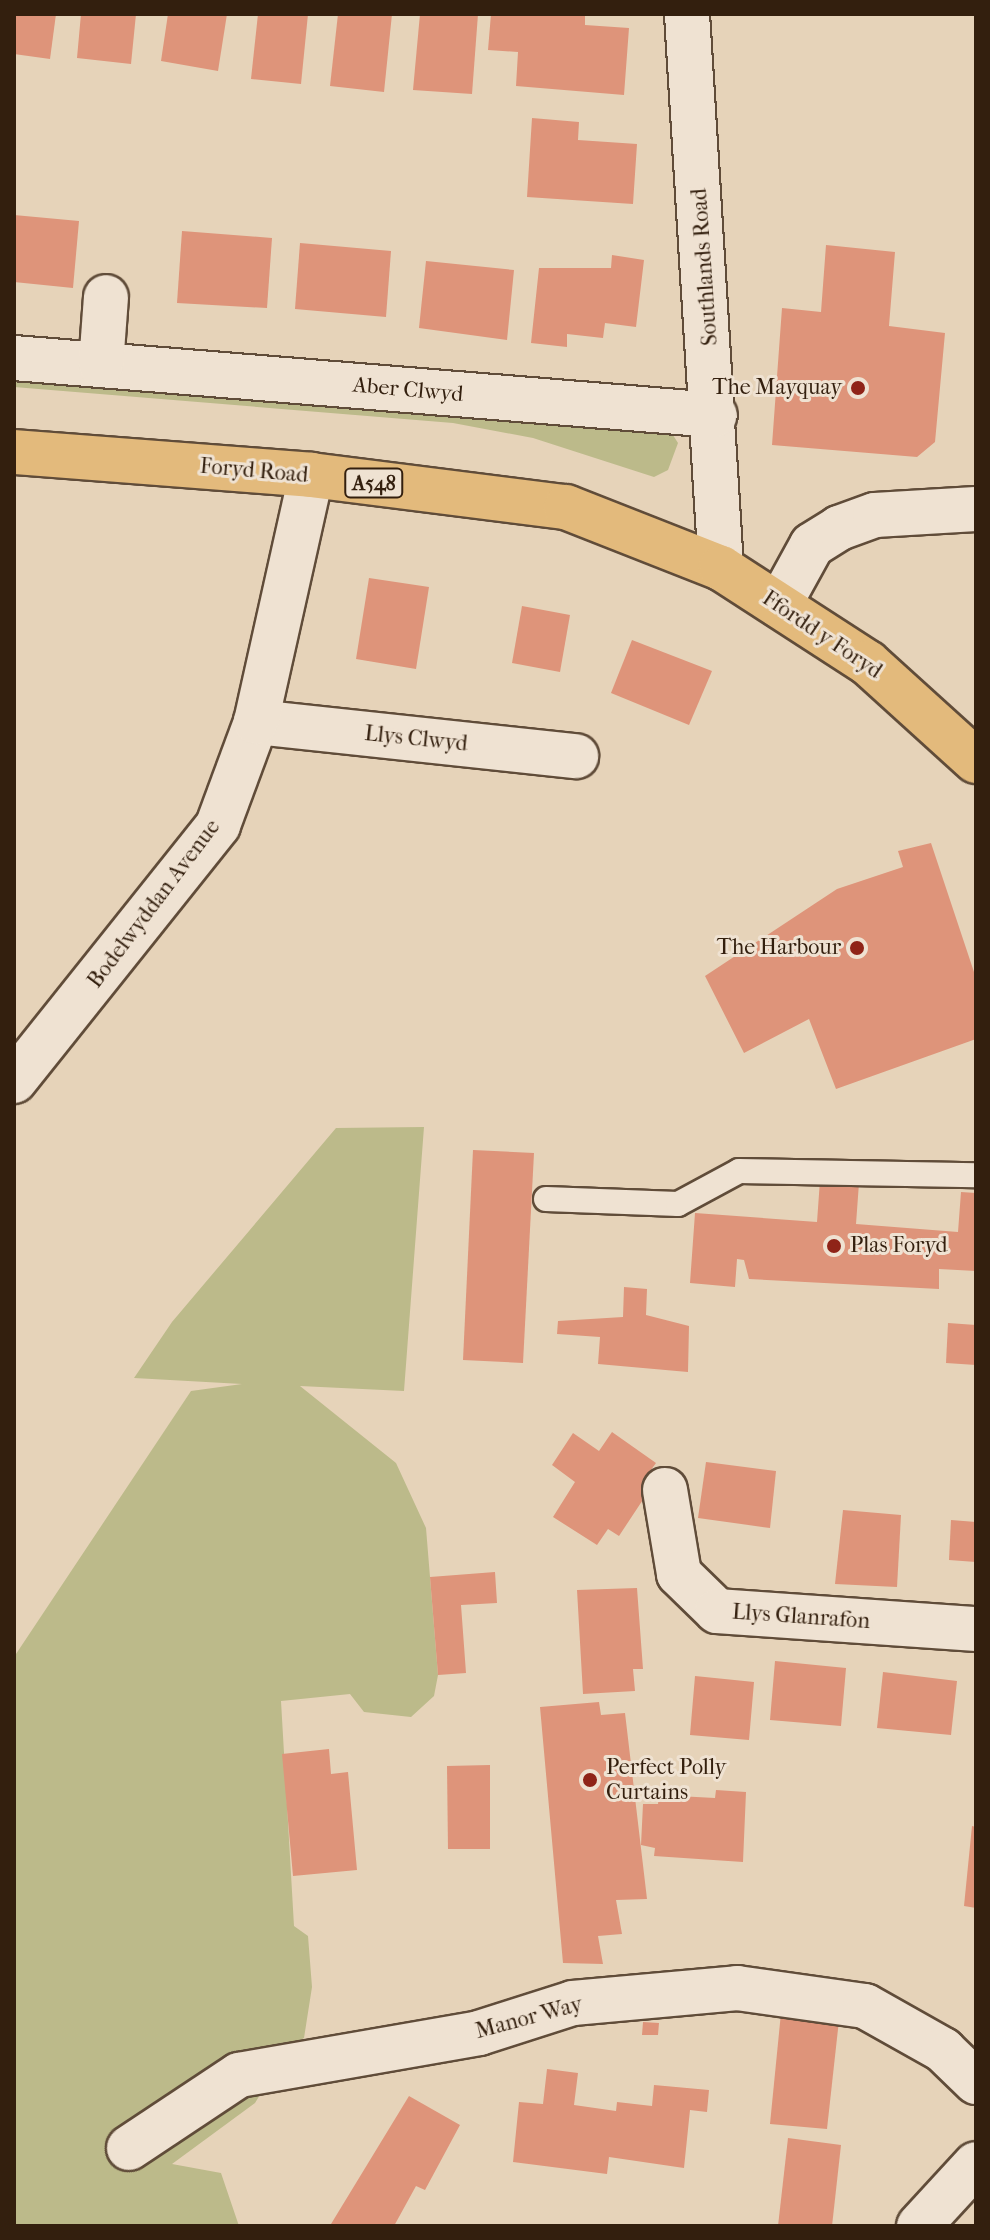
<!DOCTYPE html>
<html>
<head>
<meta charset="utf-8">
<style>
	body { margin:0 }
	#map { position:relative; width:990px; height:2240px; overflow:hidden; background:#e6d3b9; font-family:"IM FELL French Canon",serif }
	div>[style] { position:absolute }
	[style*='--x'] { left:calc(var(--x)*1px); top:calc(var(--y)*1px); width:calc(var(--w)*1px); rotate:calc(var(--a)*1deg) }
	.green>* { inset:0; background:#bcba8a }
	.building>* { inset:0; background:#de947a }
	.roads { filter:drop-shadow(2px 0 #604c39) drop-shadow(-2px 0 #604c39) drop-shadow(0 2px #604c39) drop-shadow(0 -2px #604c39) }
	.service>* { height:24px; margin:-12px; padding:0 12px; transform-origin:12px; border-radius:12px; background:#efe2d2 }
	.minor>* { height:44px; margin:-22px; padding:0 22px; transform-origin:22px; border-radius:22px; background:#efe2d2 }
	.primary>* { height:44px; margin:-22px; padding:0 22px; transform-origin:22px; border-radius:22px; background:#e3ba7c }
	.dots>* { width:22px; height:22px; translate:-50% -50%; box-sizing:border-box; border:4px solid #efe2d2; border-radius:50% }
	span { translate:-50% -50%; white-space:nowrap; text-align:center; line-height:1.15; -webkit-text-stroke:6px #efe2d2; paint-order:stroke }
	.shield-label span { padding:2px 6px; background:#efe2d2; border:2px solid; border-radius:6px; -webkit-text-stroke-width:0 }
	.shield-label { font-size:20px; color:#331f0e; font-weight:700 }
	.street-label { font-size:22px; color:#331f0e }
	.poi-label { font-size:22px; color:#331f0e }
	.right { translate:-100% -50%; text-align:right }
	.left { translate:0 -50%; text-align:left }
	.frame { position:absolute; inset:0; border:16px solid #331f0e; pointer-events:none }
</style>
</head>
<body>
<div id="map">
	<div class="green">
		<div style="clip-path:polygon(14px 369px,671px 432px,678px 443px,668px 470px,654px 477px,533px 438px,453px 423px,14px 387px)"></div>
		<div style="clip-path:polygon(424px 1127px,404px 1391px,300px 1386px,396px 1463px,426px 1528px,438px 1675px,434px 1696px,411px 1717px,364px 1712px,350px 1694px,281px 1701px,294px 1926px,308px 1936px,312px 1987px,304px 2038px,289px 2047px,255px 2103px,172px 2164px,221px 2173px,239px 2226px,14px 2226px,14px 1657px,191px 1391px,242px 1384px,134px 1378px,172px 1322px,336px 1128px)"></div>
	</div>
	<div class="building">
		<div style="clip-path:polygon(14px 14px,56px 14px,50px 59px,14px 54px)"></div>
		<div style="clip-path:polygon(81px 14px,136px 14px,131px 64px,77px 58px)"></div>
		<div style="clip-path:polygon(168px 14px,227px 14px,218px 71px,161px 61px)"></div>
		<div style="clip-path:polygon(258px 14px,308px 14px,301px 84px,251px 79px)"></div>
		<div style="clip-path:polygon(338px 14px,392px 14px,384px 92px,330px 86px)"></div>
		<div style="clip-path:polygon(420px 14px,478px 14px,472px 94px,413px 90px)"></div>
		<div style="clip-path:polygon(491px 14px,585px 14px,585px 25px,629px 28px,624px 95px,516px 86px,518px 52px,488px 50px)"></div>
		<div style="clip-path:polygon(532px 118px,579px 122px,578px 140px,637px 144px,633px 204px,527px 197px)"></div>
		<div style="clip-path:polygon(14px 215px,79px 221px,73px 288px,14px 282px)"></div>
		<div style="clip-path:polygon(182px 231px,272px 238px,267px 308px,177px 303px)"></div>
		<div style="clip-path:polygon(300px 243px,391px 251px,386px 317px,295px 309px)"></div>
		<div style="clip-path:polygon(826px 245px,895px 252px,889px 326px,945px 333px,935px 442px,917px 457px,772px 445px,782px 308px,821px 312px)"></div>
		<div style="clip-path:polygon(612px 255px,644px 260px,636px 327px,605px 323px,603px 338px,567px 334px,567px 347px,531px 343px,539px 268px,611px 268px)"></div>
		<div style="clip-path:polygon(426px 261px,514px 270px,507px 340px,419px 328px)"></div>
		<div style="clip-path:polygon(369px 578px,429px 587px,416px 669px,356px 659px)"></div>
		<div style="clip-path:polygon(522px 606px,570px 615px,560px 672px,512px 663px)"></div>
		<div style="clip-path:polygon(632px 640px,712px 671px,689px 725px,611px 693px)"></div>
		<div style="clip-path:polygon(931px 843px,976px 978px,976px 1039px,836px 1089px,809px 1019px,744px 1053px,705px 976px,837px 889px,903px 867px,898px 851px)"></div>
		<div style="clip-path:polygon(473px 1150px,534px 1153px,523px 1363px,463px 1360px)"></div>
		<div style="clip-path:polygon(820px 1180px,859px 1183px,856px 1224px,958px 1232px,961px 1192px,976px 1193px,976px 1271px,939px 1269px,939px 1289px,749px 1279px,744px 1260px,737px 1259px,735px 1287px,690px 1283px,695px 1213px,817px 1222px)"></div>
		<div style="clip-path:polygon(624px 1287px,647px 1289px,646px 1315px,689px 1326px,688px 1372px,598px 1364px,600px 1337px,557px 1334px,558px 1321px,623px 1317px)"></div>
		<div style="clip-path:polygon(948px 1323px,976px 1325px,976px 1365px,946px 1363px)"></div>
		<div style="clip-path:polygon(612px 1432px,656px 1463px,645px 1478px,654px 1483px,619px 1536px,608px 1529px,597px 1545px,553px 1517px,575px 1482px,552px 1465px,573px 1433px,599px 1451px)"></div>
		<div style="clip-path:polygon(706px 1462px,776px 1471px,770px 1528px,698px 1518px)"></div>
		<div style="clip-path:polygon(843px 1510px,901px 1515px,897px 1587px,835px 1584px)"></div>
		<div style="clip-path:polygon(951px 1520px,976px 1522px,976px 1562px,949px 1560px)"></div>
		<div style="clip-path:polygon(495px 1572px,497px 1603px,461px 1605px,466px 1673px,438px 1675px,430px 1577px)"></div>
		<div style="clip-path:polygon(637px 1588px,643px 1669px,633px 1669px,635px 1691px,583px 1694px,577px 1590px)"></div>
		<div style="clip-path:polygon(775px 1661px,846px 1668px,841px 1726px,770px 1720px)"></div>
		<div style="clip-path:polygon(883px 1672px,957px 1681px,951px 1735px,877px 1728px)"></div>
		<div style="clip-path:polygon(695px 1676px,754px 1682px,749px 1740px,690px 1735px)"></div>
		<div style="clip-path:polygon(599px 1702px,601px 1715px,625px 1713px,647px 1899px,616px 1900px,622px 1934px,598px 1936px,603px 1964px,563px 1963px,540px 1707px)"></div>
		<div style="clip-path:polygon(329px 1749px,331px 1774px,348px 1772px,357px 1870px,293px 1876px,282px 1754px)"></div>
		<div style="clip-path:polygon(490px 1765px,490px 1849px,448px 1849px,447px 1766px)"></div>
		<div style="clip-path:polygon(716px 1790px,746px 1792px,743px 1862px,654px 1856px,655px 1848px,641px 1845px,643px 1804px,658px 1804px,659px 1795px,715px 1798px)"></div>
		<div style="clip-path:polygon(972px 1826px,976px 1827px,976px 1908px,964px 1906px)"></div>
		<div style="clip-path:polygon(781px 2013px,839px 2020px,827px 2129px,770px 2124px)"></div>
		<div style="clip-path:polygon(643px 2022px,659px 2023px,658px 2035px,642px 2035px)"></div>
		<div style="clip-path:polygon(547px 2069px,578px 2073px,574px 2105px,616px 2111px,617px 2102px,652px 2106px,654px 2085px,709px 2090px,707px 2112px,690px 2110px,684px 2168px,609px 2157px,607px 2174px,513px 2162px,519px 2102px,543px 2104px)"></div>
		<div style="clip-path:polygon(409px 2096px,460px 2125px,425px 2190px,416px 2186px,394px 2226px,331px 2224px)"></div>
		<div style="clip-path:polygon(788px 2138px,841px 2145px,832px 2226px,778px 2226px)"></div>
	</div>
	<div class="roads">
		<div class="service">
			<div style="--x:546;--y:1199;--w:132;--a:2.2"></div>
			<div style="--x:678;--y:1204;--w:69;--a:-28.4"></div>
			<div style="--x:739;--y:1171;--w:237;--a:1"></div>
		</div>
		<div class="minor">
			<div style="--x:687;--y:14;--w:555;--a:86.49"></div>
			<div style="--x:14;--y:358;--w:703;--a:4.65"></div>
			<div style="--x:101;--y:365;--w:68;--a:-85.8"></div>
			<div style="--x:779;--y:605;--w:68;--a:-61.2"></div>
			<div style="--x:812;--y:545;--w:32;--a:-32"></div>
			<div style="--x:839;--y:528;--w:38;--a:-20"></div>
			<div style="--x:875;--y:515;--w:101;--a:-3.4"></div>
			<div style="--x:256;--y:722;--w:322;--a:6.1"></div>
			<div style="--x:14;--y:1081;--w:327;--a:-51.4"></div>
			<div style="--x:218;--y:825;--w:110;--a:-69.7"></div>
			<div style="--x:256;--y:722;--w:253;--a:-77.4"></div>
			<div style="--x:665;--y:1490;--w:85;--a:80.5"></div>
			<div style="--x:679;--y:1574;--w:53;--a:44.2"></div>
			<div style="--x:717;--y:1611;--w:260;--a:4"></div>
			<div style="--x:129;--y:2148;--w:132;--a:-33.6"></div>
			<div style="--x:239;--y:2075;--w:244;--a:-9.9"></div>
			<div style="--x:479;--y:2033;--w:99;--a:-17.7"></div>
			<div style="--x:573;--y:2003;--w:165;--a:-5.2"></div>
			<div style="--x:737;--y:1988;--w:129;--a:8"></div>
			<div style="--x:865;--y:2006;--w:90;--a:29.4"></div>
			<div style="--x:943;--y:2050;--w:46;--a:44.1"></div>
			<div style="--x:919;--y:2226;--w:84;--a:-47.4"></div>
		</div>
		<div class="primary">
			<div style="--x:14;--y:452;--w:298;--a:4.4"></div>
			<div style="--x:311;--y:475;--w:257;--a:7.2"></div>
			<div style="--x:566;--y:507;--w:167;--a:21.5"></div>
			<div style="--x:721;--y:568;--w:175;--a:32.9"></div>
			<div style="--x:868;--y:663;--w:146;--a:42.2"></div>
		</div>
	</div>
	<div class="dots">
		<div style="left:858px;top:388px;background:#8f2418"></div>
		<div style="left:857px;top:948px;background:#8f2418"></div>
		<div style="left:834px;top:1246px;background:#8f2418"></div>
		<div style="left:590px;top:1780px;background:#8f2418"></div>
	</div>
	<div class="shield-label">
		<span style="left:374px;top:483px">A548</span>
	</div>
	<div class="street-label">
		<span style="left:705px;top:267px;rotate:-94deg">Southlands Road</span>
		<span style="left:408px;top:390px;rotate:5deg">Aber Clwyd</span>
		<span style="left:254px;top:471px;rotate:5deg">Foryd Road</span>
		<span style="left:822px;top:635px;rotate:34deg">Ffordd y Foryd</span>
		<span style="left:416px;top:739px;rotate:6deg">Llys Clwyd</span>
		<span style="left:154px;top:904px;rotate:-53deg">Bodelwyddan Avenue</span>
		<span style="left:801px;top:1617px;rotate:4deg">Llys Glanrafon</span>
		<span style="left:529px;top:2018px;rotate:-15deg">Manor Way</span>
	</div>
	<div class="poi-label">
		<span class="right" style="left:842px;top:388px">The Mayquay</span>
		<span class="right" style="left:841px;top:948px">The Harbour</span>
		<span class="left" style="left:850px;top:1246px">Plas Foryd</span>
		<span class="left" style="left:606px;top:1780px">Perfect Polly<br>Curtains</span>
	</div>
	<div class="frame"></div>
</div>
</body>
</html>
